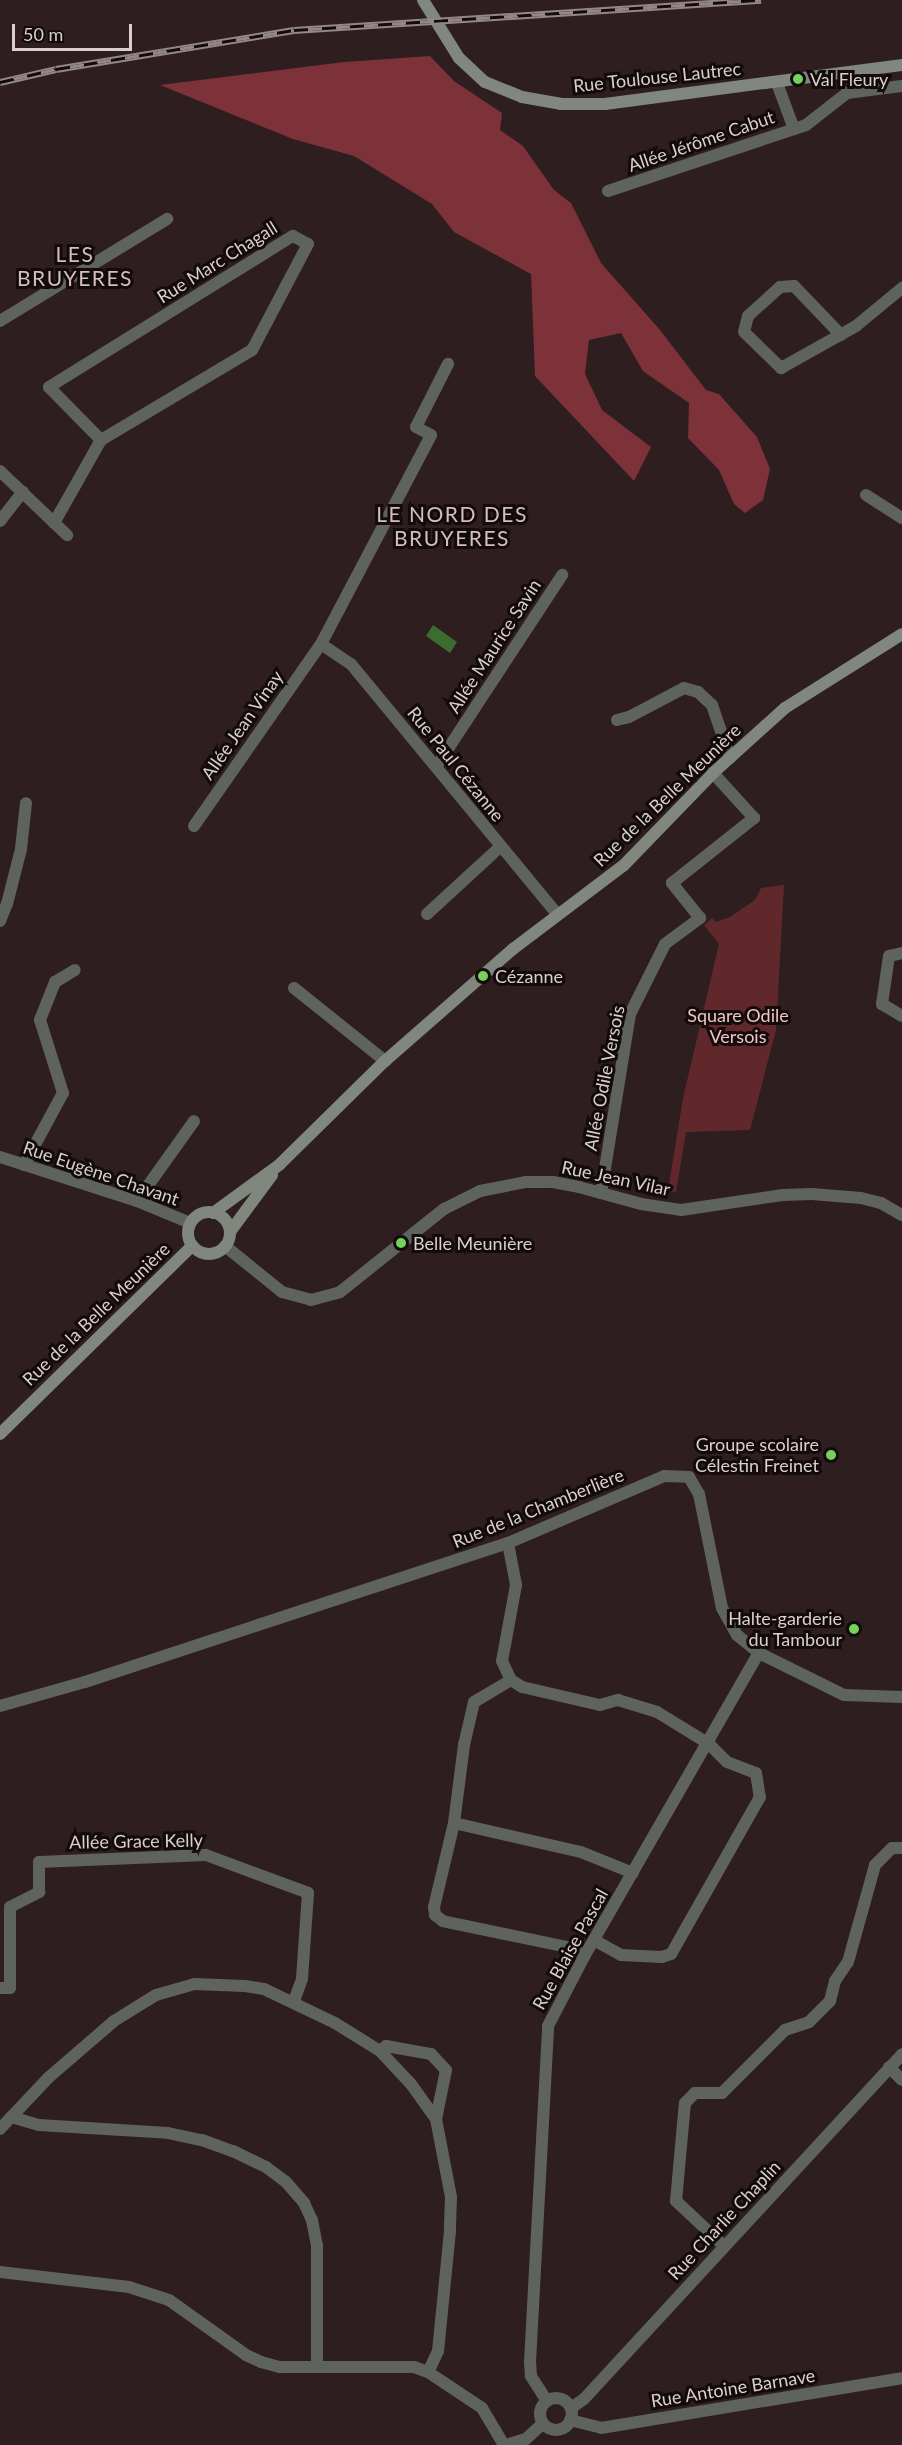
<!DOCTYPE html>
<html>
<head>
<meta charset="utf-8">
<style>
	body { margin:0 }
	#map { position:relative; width:902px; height:2445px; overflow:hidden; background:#2e1e1f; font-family:Lato,sans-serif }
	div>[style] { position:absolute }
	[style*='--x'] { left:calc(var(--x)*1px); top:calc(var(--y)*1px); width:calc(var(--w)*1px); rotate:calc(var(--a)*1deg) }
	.green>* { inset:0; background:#61282c }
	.forest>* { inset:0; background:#7c3238 }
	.water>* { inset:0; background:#3c6c30 }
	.street>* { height:12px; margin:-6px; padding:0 6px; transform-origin:6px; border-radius:6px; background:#5e635d }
	.street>.ring { margin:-6px; padding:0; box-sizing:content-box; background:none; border:12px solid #5e635d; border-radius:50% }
	.secondary>* { height:12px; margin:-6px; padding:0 6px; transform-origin:6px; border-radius:6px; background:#7f877e }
	.secondary>.ring { margin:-6px; padding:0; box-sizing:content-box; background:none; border:12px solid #7f877e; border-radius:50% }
	.rail>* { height:7px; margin-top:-3.5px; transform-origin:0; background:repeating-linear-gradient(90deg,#120a0b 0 14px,#948788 0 28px); box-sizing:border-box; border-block:2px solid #948788 }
	.dots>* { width:16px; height:16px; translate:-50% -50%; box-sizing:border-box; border:3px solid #120a0b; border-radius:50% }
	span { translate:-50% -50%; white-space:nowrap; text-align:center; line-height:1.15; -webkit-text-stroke:6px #120a0b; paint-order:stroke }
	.street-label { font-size:18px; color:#dacfcf }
	.poi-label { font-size:18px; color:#dacfcf }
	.left { translate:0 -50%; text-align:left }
	.right { translate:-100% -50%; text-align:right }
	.park-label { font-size:18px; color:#f2c3c3 }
	.quarter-label { font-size:21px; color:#d4bebe; letter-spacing:1.5px }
	.scale { position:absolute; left:12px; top:24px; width:120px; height:27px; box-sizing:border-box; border:3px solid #dacfcf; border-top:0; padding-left:8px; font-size:18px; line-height:21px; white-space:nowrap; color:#dacfcf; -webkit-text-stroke:4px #120a0b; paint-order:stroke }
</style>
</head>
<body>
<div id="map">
	<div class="green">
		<div style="clip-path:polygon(784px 885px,776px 1030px,750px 1130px,686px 1132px,676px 1192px,668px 1191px,683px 1098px,719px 944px,704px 925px,712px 918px,716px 922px,730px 917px,755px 900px,761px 888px)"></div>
	</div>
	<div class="forest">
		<div style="clip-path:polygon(430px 56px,454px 81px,502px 113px,500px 130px,523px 146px,554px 190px,571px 203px,601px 263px,660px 330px,706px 390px,719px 394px,757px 437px,770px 469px,763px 500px,745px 513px,734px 504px,719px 470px,688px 438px,689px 403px,643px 371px,621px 333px,589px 340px,585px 374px,602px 410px,651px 447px,634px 481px,535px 376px,531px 274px,454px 232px,432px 204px,354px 156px,293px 139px,160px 85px,344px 62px)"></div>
	</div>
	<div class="water">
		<div style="clip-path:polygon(433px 625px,457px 642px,450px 653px,426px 636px)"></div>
	</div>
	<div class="street">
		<div style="--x:794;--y:129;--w:13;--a:-18"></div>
		<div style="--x:806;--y:125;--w:52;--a:-38"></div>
		<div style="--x:847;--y:93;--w:55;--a:-7.3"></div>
		<div style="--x:608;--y:191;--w:196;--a:-18.4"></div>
		<div style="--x:794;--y:129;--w:49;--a:-110.3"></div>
		<div style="--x:0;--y:321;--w:196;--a:-31.4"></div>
		<div style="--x:841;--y:335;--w:68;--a:-133.8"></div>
		<div style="--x:794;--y:286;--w:14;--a:176"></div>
		<div style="--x:780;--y:287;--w:43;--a:137.8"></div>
		<div style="--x:748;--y:316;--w:16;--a:104"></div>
		<div style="--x:744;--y:332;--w:52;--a:44.2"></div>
		<div style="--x:781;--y:368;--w:86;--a:-29.2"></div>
		<div style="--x:856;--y:326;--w:60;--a:-39.6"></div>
		<div style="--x:0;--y:471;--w:93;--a:43.7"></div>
		<div style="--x:866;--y:495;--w:43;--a:32.6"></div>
		<div style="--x:0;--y:521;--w:37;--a:-52"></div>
		<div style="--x:54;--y:523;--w:95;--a:-60.5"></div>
		<div style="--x:101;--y:440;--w:74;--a:-134.5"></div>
		<div style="--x:49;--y:387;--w:287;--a:-31.8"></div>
		<div style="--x:293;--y:236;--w:17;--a:28"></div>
		<div style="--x:308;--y:244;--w:120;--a:117.8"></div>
		<div style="--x:252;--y:350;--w:176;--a:149.2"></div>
		<div style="--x:321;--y:644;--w:36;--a:34"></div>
		<div style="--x:351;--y:664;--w:324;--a:50.5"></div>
		<div style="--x:617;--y:720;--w:12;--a:-14"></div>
		<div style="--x:629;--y:717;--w:62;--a:-27.8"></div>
		<div style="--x:684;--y:688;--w:15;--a:16"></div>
		<div style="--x:698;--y:692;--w:19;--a:43"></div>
		<div style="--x:712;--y:705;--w:56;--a:71.2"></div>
		<div style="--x:436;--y:767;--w:230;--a:-56.7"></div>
		<div style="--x:194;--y:826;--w:222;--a:-55.1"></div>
		<div style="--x:321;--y:644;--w:236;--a:-62.2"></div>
		<div style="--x:431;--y:435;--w:17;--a:-152"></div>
		<div style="--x:416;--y:427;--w:71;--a:-63.1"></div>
		<div style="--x:427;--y:914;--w:100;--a:-42.6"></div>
		<div style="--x:0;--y:921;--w:18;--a:-68"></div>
		<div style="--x:7;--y:904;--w:57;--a:-75.7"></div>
		<div style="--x:21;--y:849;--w:46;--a:-83.8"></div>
		<div style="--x:902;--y:953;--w:13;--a:167"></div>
		<div style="--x:889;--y:956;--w:49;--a:98.3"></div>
		<div style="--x:882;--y:1004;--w:23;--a:31"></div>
		<div style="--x:294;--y:988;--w:117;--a:38.7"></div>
		<div style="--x:0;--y:1157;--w:144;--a:17.8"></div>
		<div style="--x:137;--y:1201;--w:57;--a:22.5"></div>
		<div style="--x:24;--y:1165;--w:82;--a:-61.6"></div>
		<div style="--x:63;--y:1093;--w:77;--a:-107.5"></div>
		<div style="--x:40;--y:1020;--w:41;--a:-68.5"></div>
		<div style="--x:55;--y:982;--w:23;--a:-31"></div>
		<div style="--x:601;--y:1193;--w:181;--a:-80.8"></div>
		<div style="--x:630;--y:1014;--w:78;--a:-63.4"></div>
		<div style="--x:665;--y:944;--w:44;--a:-36.6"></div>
		<div style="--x:700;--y:918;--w:45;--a:-128.7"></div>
		<div style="--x:672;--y:883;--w:105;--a:-38.4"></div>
		<div style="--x:754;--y:818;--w:61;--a:-132.3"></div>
		<div style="--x:137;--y:1201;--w:98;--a:-54.5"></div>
		<div style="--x:225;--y:1246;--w:73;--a:38.9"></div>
		<div style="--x:282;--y:1292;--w:30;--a:15"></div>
		<div style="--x:311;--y:1300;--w:30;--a:-15"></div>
		<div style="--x:340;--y:1292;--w:133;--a:-38.6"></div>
		<div style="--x:444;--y:1209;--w:40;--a:-26.6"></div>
		<div style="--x:480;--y:1191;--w:47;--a:-11.1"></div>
		<div style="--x:526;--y:1182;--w:27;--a:0"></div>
		<div style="--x:553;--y:1182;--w:26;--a:11"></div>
		<div style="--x:579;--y:1187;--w:64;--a:15.3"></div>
		<div style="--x:641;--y:1204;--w:40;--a:8.5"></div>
		<div style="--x:681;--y:1210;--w:103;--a:-8.4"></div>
		<div style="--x:783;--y:1195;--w:29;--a:-2"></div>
		<div style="--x:812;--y:1194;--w:49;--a:4.7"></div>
		<div style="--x:861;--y:1198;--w:21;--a:14"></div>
		<div style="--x:881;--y:1203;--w:24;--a:30"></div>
		<div style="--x:508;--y:1543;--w:43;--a:79.2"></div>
		<div style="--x:516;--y:1585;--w:77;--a:100.4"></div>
		<div style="--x:502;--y:1661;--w:21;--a:65"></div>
		<div style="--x:511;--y:1680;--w:13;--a:32"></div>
		<div style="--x:522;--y:1687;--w:80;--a:13"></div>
		<div style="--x:600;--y:1705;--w:19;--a:-16"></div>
		<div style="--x:618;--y:1700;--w:41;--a:17.1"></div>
		<div style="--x:657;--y:1712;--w:61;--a:31.6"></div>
		<div style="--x:709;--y:1744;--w:25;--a:45"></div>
		<div style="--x:727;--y:1762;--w:31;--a:21"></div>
		<div style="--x:756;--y:1773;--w:24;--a:81"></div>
		<div style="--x:760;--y:1797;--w:180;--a:119.5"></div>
		<div style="--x:671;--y:1954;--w:9;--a:162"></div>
		<div style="--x:662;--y:1957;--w:41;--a:-177.2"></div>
		<div style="--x:621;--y:1955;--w:31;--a:-151"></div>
		<div style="--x:0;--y:1706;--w:88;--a:-15.8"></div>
		<div style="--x:85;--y:1682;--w:445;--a:-18.2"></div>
		<div style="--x:508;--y:1543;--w:170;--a:-23.2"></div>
		<div style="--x:664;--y:1476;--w:25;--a:2"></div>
		<div style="--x:689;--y:1477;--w:20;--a:60"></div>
		<div style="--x:699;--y:1494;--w:116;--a:78.6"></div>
		<div style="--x:722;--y:1608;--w:31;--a:61"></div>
		<div style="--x:737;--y:1635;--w:28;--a:39"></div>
		<div style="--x:759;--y:1653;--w:95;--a:26.3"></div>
		<div style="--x:844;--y:1695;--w:58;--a:2"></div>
		<div style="--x:454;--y:1823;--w:79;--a:-82.7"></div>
		<div style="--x:464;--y:1745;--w:44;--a:-76.9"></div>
		<div style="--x:474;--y:1702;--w:43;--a:-30.7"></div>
		<div style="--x:585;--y:1955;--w:20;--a:-156"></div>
		<div style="--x:567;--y:1947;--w:127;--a:-168.2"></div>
		<div style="--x:443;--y:1921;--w:10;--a:-143"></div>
		<div style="--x:435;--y:1915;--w:8;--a:-97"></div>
		<div style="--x:434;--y:1907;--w:86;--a:-76.6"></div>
		<div style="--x:454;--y:1823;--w:130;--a:12.9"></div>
		<div style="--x:581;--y:1852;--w:56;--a:22"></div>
		<div style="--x:0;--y:1988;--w:10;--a:0"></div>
		<div style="--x:10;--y:1988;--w:81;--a:-90"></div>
		<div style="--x:10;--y:1907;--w:33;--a:-27"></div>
		<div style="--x:39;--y:1892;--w:30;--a:-90"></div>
		<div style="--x:39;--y:1862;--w:167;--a:-2.4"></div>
		<div style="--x:206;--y:1855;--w:109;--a:20.4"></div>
		<div style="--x:308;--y:1893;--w:86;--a:94"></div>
		<div style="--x:302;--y:1979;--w:23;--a:110"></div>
		<div style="--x:380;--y:2051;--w:8;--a:-40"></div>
		<div style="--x:386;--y:2046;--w:46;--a:10.1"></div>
		<div style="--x:431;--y:2054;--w:22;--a:47"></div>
		<div style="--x:446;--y:2070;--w:50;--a:101.5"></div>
		<div style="--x:889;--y:2067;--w:18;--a:45"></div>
		<div style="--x:11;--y:2117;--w:29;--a:16"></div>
		<div style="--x:39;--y:2125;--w:129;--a:3.5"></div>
		<div style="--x:168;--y:2133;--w:35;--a:12"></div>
		<div style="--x:202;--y:2140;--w:33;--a:20"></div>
		<div style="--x:233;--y:2151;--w:37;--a:26"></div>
		<div style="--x:266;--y:2167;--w:25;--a:37"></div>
		<div style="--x:286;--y:2182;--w:28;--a:49"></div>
		<div style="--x:304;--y:2203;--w:19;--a:65"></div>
		<div style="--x:312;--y:2220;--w:25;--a:79"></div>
		<div style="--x:317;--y:2245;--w:120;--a:90"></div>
		<div style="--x:0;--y:2129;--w:70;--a:-46.7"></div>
		<div style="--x:48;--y:2078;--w:87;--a:-40.8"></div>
		<div style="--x:114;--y:2021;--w:49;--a:-31.8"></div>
		<div style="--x:156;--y:1995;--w:40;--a:-16"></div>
		<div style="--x:194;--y:1984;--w:51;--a:2.2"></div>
		<div style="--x:245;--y:1986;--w:19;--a:9"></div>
		<div style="--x:264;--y:1989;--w:79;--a:25.6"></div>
		<div style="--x:335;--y:2023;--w:53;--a:31.9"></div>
		<div style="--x:380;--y:2051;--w:45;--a:46.8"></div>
		<div style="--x:411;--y:2084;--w:43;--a:54.5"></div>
		<div style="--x:436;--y:2119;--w:79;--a:79.1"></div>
		<div style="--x:451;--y:2197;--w:34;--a:92"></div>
		<div style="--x:450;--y:2231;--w:121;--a:95.7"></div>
		<div style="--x:438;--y:2351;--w:23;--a:115"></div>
		<div style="--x:724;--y:2246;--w:66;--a:-136.8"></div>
		<div style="--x:676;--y:2201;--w:98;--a:-84.8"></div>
		<div style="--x:685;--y:2103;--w:14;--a:-45"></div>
		<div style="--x:695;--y:2093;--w:27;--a:0"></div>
		<div style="--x:722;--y:2093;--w:89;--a:-45"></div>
		<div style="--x:785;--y:2030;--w:25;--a:-18"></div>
		<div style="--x:809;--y:2022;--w:30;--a:-45"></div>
		<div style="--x:830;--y:2001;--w:21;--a:-76"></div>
		<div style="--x:835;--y:1981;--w:23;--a:-56"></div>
		<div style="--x:848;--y:1962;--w:101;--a:-74.4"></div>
		<div style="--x:875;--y:1865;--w:24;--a:-45"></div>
		<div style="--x:892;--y:1848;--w:10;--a:0"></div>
		<div style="--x:0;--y:2272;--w:130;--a:6.6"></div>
		<div style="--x:129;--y:2287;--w:42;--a:18"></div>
		<div style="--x:169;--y:2300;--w:95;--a:35.5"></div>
		<div style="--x:246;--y:2355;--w:17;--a:25"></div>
		<div style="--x:261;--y:2362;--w:20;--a:15"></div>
		<div style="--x:280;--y:2367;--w:134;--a:0"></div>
		<div style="--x:414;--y:2367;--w:15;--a:20"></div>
		<div style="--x:428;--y:2372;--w:65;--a:33.7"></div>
		<div style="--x:482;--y:2408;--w:43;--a:59.3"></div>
		<div class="ring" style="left:540px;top:2398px;width:20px;height:20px"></div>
		<div style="--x:547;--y:2401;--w:30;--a:-123"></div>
		<div style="--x:531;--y:2376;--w:14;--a:-94"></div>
		<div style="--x:530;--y:2362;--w:336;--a:-86.9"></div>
		<div style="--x:548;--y:2026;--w:80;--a:-62.5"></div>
		<div style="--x:585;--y:1955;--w:349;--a:-60.1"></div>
		<div style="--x:571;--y:2408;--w:16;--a:-35"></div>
		<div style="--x:584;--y:2399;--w:469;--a:-47.3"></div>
		<div style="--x:570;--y:2420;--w:32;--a:14"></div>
		<div style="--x:601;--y:2428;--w:305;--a:-9.4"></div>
		<div style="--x:506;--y:2445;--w:21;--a:-17"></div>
		<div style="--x:526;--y:2439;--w:23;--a:-43"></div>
	</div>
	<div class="secondary">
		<div style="--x:423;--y:0;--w:68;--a:58.2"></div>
		<div style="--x:459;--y:58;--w:35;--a:43"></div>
		<div style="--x:485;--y:82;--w:40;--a:22"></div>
		<div style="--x:522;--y:97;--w:39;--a:10"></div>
		<div style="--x:560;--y:104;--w:45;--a:0"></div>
		<div style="--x:605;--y:104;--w:300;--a:-7.5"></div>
		<div class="ring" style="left:188px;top:1212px;width:30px;height:30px"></div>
		<div style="--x:213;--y:1213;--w:82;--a:-36"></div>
		<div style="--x:279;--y:1165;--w:148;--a:-44.5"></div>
		<div style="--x:385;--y:1061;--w:170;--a:-41.2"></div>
		<div style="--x:513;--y:949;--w:139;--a:-37.1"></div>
		<div style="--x:624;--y:865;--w:128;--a:-45.9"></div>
		<div style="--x:713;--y:773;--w:97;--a:-42.1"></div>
		<div style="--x:785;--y:708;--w:138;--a:-32.3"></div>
		<div style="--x:230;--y:1232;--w:71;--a:-53.6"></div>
		<div style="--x:0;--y:1434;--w:269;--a:-44.4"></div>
	</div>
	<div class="rail">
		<div style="--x:0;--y:82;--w:57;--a:-13.1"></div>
		<div style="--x:56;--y:69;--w:241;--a:-9.3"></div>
		<div style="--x:294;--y:30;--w:468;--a:-3.7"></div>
	</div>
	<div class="dots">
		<div style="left:798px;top:79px;background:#74d25c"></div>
		<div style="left:483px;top:976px;background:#74d25c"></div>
		<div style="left:401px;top:1243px;background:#74d25c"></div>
		<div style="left:831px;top:1455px;background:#74d25c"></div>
		<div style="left:854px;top:1629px;background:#74d25c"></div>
	</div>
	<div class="street-label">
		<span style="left:657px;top:77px;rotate:-6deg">Rue Toulouse Lautrec</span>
		<span style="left:701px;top:141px;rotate:-19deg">Allée Jérôme Cabut</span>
		<span style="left:217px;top:262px;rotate:-32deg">Rue Marc Chagall</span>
		<span style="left:494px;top:646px;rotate:-57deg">Allée Maurice Savin</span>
		<span style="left:242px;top:725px;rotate:-55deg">Allée Jean Vinay</span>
		<span style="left:456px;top:764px;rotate:51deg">Rue Paul Cézanne</span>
		<span style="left:667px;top:795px;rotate:-44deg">Rue de la Belle Meunière</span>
		<span style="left:604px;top:1078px;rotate:-79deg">Allée Odile Versois</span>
		<span style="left:101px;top:1173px;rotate:19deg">Rue Eugène Chavant</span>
		<span style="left:616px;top:1178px;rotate:12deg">Rue Jean Vilar</span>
		<span style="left:96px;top:1314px;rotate:-44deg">Rue de la Belle Meunière</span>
		<span style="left:538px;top:1508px;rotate:-22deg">Rue de la Chamberlière</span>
		<span style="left:136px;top:1841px;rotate:-1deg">Allée Grace Kelly</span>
		<span style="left:570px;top:1949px;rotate:-61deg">Rue Blaise Pascal</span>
		<span style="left:724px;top:2220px;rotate:-47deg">Rue Charlie Chaplin</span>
		<span style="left:733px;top:2388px;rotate:-9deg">Rue Antoine Barnave</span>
	</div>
	<div class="poi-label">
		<span class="left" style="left:810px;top:79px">Val Fleury</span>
		<span class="left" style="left:495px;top:976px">Cézanne</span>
		<span class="left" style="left:413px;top:1243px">Belle Meunière</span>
		<span class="right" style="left:819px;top:1455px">Groupe scolaire<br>Célestin Freinet</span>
		<span class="right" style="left:842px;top:1629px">Halte-garderie<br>du Tambour</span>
	</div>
	<div class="park-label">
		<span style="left:738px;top:1026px">Square Odile<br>Versois</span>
	</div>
	<div class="quarter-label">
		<span style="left:75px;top:266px">LES<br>BRUYERES</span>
		<span style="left:452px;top:526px">LE NORD DES<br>BRUYERES</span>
	</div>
	<div class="scale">50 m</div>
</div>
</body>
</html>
